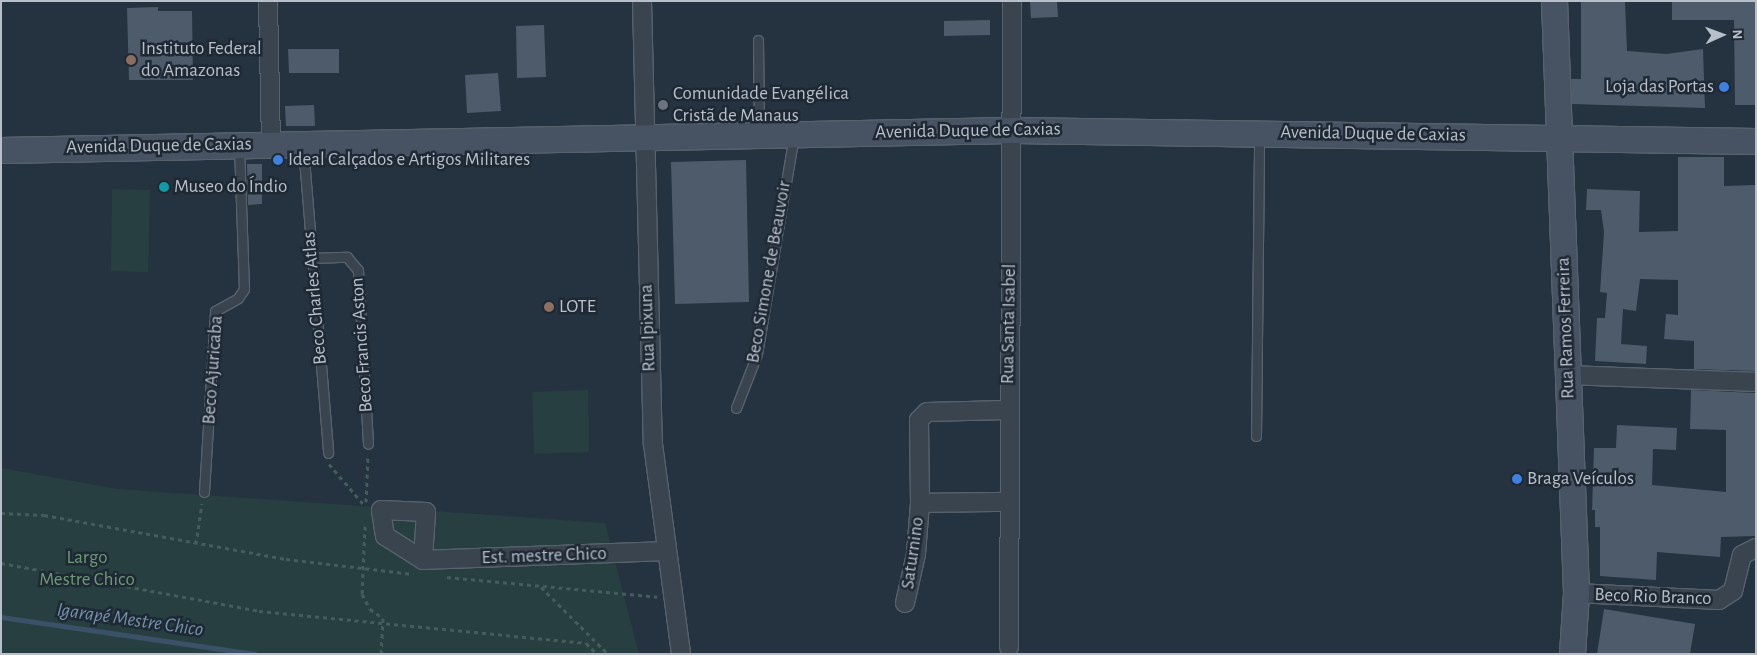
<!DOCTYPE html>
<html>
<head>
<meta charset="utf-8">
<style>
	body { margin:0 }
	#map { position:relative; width:1757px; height:655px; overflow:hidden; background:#25323f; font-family:"Alegreya Sans",sans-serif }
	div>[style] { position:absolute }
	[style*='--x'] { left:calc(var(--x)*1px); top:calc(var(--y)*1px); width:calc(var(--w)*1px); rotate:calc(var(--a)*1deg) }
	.green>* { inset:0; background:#273f40 }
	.stream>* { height:5px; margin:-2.5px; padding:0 2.5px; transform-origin:2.5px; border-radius:2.5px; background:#3b5168 }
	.building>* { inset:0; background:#4e5b6a }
	.path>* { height:3px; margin-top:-1.5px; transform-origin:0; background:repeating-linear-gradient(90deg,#455c5d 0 4px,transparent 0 8px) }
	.roads { filter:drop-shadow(1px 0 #57626d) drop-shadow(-1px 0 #57626d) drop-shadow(0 1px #57626d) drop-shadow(0 -1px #57626d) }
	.lane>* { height:9px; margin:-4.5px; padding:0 4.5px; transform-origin:4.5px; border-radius:4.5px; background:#39444f }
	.street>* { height:18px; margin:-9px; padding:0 9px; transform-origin:9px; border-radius:9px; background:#39444f }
	.secondary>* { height:25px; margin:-12.5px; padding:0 12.5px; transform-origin:12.5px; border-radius:12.5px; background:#475362 }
	.dots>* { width:14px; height:14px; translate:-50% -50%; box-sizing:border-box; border:2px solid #1e2934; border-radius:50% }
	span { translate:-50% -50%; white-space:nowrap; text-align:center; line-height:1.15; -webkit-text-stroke:5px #1e2934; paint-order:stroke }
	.poi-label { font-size:19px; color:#b6bfca }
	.left { translate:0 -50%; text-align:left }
	.right { translate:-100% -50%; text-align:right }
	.street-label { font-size:19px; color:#b6bfca }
	.park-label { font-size:19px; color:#6d9a75 }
	.water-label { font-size:20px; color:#7691ac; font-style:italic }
	.frame { position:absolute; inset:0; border:2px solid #b6bfca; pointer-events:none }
	.north { position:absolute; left:1697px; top:10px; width:50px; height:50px; -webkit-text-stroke:4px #1e2934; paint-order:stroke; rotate:88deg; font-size:14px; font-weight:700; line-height:20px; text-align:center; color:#b6bfca }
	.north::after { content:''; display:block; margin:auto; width:18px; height:22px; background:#b6bfca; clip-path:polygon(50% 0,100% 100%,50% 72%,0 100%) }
</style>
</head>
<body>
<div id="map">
	<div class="green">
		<div style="clip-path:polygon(112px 189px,150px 190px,148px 272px,111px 271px)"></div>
		<div style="clip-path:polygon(588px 390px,589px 452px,534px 454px,532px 392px)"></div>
		<div style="clip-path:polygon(1px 468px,118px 489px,605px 523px,639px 654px,1px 654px)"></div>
	</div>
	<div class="stream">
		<div style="--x:1;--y:617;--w:257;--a:8.3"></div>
	</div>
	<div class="building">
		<div style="clip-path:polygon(1030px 1px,1057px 1px,1058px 17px,1031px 18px)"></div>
		<div style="clip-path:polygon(1581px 1px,1625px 1px,1627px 51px,1666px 54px,1703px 49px,1705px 108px,1572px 104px,1571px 79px,1581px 79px)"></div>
		<div style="clip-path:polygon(1672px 1px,1756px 1px,1756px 105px,1735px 105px,1734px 20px,1672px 20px)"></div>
		<div style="clip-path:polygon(158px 7px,158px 11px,192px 11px,193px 80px,129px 80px,127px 8px)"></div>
		<div style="clip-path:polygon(990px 20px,990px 35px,944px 36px,944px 21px)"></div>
		<div style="clip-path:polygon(544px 25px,546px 77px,517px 78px,516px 26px)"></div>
		<div style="clip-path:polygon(288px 49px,339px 49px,339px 73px,289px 73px)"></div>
		<div style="clip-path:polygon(498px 73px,501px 111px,467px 113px,465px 75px)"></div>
		<div style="clip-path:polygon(314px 105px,315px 126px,286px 126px,285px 106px)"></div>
		<div style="clip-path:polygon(1678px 157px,1724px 157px,1724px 186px,1756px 185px,1756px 371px,1694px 369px,1694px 341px,1664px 339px,1666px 314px,1678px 315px,1678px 280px,1640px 279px,1636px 311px,1623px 309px,1621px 344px,1647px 346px,1646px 364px,1595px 361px,1597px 318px,1605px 318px,1607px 293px,1600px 292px,1604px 232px,1601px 210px,1586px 210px,1587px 189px,1640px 191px,1639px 232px,1678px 231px)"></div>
		<div style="clip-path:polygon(746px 160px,749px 302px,675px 304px,671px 162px)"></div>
		<div style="clip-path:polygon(247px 164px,262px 164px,262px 204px,248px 205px)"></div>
		<div style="clip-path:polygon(1691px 390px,1756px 393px,1756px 536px,1721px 537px,1720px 557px,1657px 552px,1656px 580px,1600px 576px,1600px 527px,1595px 527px,1595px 510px,1592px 510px,1594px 448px,1616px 448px,1617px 425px,1677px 428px,1676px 450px,1653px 449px,1652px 485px,1726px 492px,1726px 430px,1690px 429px)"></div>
		<div style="clip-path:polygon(1604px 609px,1695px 624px,1690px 654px,1597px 654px)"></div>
	</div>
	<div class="path">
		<div style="--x:329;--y:464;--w:55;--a:49.4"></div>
		<div style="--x:366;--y:502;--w:46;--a:-87.5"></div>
		<div style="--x:1;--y:513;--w:43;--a:2.7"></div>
		<div style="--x:44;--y:515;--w:246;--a:10.3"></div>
		<div style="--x:286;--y:559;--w:128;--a:6.7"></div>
		<div style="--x:365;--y:526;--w:68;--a:92.5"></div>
		<div style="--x:362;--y:594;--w:17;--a:62"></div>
		<div style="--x:370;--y:609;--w:16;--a:35"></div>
		<div style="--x:383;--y:618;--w:36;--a:93"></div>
		<div style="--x:196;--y:544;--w:41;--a:-81.7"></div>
		<div style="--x:1;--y:563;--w:262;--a:10.5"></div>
		<div style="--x:259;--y:611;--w:329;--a:5.6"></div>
		<div style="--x:586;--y:643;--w:16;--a:45"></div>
		<div style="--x:447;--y:577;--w:211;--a:5.4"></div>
		<div style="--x:541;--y:587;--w:95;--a:45"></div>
	</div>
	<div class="roads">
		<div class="lane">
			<div style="--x:758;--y:40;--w:94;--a:89.4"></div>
			<div style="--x:303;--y:146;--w:308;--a:85.3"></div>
			<div style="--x:311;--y:258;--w:36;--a:-2"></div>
			<div style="--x:347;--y:257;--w:17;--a:50"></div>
			<div style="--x:358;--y:270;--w:174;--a:86.7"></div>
			<div style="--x:736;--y:408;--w:58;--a:-68.7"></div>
			<div style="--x:757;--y:354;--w:221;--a:-80.4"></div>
			<div style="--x:1256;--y:436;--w:300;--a:-89.4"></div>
			<div style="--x:204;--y:492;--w:181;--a:-86.5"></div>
			<div style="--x:215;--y:311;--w:26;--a:-29"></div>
			<div style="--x:238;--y:298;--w:11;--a:-56"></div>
			<div style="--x:244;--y:289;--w:142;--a:-92"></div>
		</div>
		<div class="street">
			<div style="--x:268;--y:1;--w:142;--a:88.8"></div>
			<div style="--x:642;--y:1;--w:443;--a:88.6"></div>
			<div style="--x:653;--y:444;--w:212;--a:82.4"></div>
			<div style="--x:1568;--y:375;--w:188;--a:2.1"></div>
			<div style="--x:920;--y:503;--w:86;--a:-0.7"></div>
			<div style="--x:423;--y:560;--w:45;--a:-147.7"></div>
			<div style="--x:385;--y:536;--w:26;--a:-99"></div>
			<div style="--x:381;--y:510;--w:45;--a:2.5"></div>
			<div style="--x:426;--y:512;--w:48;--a:93.6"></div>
			<div style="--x:423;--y:560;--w:243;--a:-2.1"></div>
			<div style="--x:1576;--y:593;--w:143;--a:2.8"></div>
			<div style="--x:1719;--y:600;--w:17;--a:-33"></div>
			<div style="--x:1733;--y:591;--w:37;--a:-76"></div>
			<div style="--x:1742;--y:555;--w:16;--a:-27"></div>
			<div style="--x:905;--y:603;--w:50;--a:-77.3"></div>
			<div style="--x:916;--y:554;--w:51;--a:-85.5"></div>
			<div style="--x:920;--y:503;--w:83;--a:-90.7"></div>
			<div style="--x:919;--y:420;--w:11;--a:-45"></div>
			<div style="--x:927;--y:412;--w:80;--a:-1.4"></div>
			<div style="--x:1009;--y:647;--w:646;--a:-89.73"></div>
		</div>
		<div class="secondary">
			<div style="--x:1554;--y:1;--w:592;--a:87.87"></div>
			<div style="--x:1576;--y:593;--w:61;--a:93.8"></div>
			<div style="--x:1;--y:150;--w:1013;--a:-1.13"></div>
			<div style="--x:1014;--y:130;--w:742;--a:0.85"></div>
		</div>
	</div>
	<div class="dots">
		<div style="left:131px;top:60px;background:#8d6e63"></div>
		<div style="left:1724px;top:87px;background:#3f7fe0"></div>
		<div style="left:663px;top:105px;background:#6b7280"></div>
		<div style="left:278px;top:160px;background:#3f7fe0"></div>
		<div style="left:164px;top:187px;background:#0f9aa8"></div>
		<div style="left:549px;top:307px;background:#8d6e63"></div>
		<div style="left:1517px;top:479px;background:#3f7fe0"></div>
	</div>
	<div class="poi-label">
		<span class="left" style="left:141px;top:60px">Instituto Federal<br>do Amazonas</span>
		<span class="right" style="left:1714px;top:87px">Loja das Portas</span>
		<span class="left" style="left:673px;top:105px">Comunidade Evangélica<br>Cristã de Manaus</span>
		<span class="left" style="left:288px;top:160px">Ideal Calçados e Artigos Militares</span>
		<span class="left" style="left:174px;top:187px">Museo do Índio</span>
		<span class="left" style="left:559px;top:307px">LOTE</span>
		<span class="left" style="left:1527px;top:479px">Braga Veículos</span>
	</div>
	<div class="street-label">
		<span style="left:968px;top:131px;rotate:-1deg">Avenida Duque de Caxias</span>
		<span style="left:1373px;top:134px;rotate:1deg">Avenida Duque de Caxias</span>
		<span style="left:159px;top:146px;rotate:-1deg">Avenida Duque de Caxias</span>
		<span style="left:769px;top:272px;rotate:-80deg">Beco Simone de Beauvoir</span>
		<span style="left:315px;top:298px;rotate:-95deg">Beco Charles Atlas</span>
		<span style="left:1009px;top:324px;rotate:-89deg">Rua Santa Isabel</span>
		<span style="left:648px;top:328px;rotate:-92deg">Rua Ipixuna</span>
		<span style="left:1566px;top:328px;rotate:-92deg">Rua Ramos Ferreira</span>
		<span style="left:362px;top:345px;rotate:-94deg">Beco Francis Aston</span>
		<span style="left:213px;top:370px;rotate:-86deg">Beco Ajuricaba</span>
		<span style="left:913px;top:553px;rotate:-82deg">Saturnino</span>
		<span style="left:544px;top:556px;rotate:-2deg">Est. mestre Chico</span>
		<span style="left:1653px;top:597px;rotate:2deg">Beco Rio Branco</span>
	</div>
	<div class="park-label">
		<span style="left:87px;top:569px">Largo<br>Mestre Chico</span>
	</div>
	<div class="water-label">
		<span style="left:130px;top:620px;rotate:8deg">Igarapé Mestre Chico</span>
	</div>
	<div class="frame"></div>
	<div class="north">N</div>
</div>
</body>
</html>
